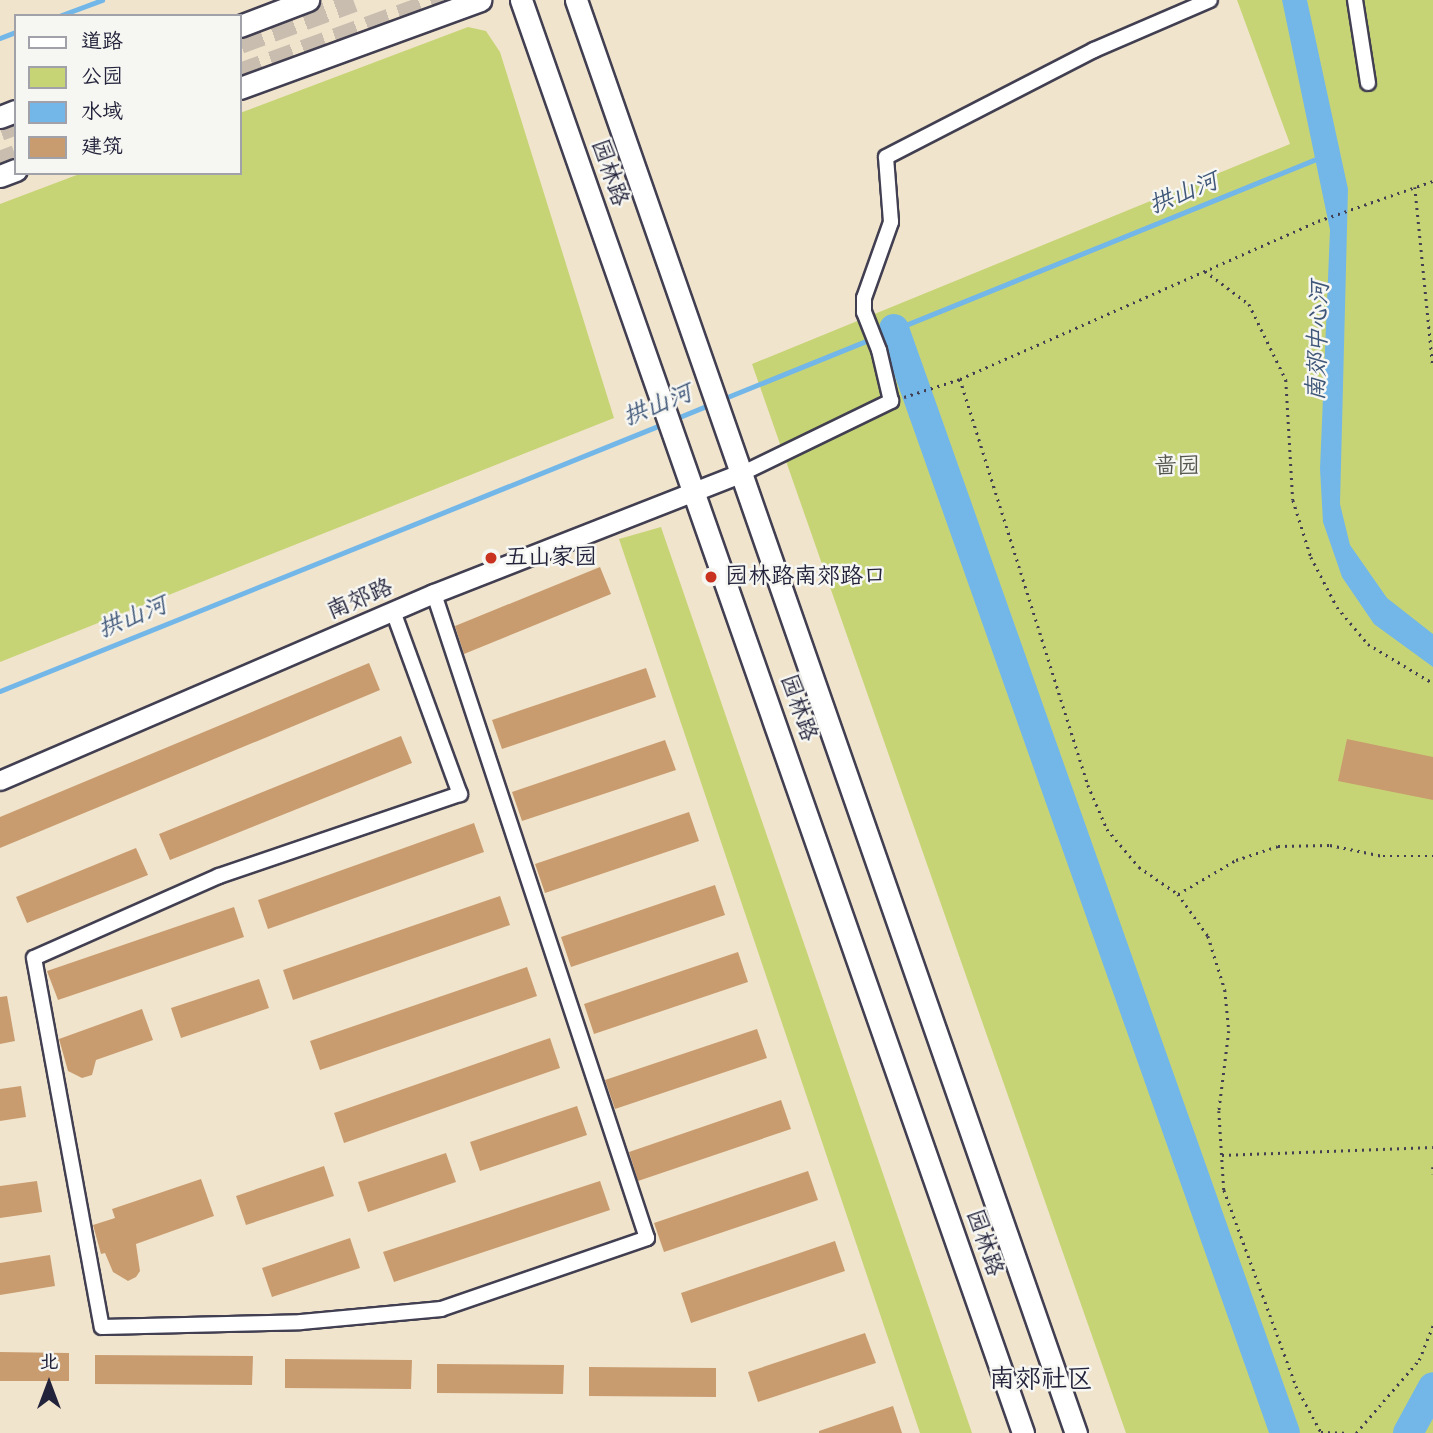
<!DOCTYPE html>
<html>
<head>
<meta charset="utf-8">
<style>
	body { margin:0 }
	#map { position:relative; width:1433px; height:1433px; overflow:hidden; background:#f1e4cc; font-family:Kalam,"LXGW WenKai TC",sans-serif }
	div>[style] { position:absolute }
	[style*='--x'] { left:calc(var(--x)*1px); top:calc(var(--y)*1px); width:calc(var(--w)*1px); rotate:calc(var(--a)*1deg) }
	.green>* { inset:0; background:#c7d476 }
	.water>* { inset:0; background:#73b7e9 }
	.stream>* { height:5px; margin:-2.5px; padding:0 2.5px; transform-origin:2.5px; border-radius:2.5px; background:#73b7e9 }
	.river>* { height:30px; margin:-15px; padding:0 15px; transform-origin:15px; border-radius:15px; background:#73b7e9 }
	.building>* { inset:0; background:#c99c6f }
	.trunk-tunnel>* { height:23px; margin-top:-11.5px; transform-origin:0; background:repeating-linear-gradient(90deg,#c8bdaf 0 23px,transparent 0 34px) }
	.path>* { height:2.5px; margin-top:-1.25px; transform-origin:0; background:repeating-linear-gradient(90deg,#413f51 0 2px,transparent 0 7px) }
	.roads { filter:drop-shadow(2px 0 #413f51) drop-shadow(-2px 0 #413f51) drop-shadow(0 2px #413f51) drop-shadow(0 -2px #413f51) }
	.minor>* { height:14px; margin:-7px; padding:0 7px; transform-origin:7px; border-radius:7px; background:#fff }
	.tertiary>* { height:18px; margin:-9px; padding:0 9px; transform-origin:9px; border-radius:9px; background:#fff }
	.primary>* { height:21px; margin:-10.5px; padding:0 10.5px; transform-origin:10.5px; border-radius:10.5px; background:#fff }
	.dots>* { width:19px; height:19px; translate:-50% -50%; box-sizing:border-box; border:4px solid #f6f6f2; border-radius:50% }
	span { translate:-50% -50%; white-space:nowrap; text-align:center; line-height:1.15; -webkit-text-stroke:5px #f6f6f2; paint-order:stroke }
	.street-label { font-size:23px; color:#22223b }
	.park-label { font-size:23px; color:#54574d }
	.poi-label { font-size:23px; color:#22223b }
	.left { translate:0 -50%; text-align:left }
	.water-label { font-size:24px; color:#3e5678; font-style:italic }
	.quarter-label { font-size:26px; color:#22223b }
	.legend { position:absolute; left:14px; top:14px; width:228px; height:161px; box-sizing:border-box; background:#f6f6f2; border:2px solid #a1a1a9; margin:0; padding:9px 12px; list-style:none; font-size:21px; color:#22223b }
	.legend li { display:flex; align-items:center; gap:14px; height:35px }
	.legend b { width:35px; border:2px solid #a1a1a9 }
	.north { position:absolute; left:14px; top:1349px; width:70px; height:70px; -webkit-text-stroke:5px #f6f6f2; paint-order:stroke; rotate:0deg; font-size:19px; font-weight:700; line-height:28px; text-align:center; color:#22223b }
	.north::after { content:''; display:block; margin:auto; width:24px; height:32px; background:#22223b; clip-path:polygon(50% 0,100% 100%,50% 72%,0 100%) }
</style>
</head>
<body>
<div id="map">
	<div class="green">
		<div style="clip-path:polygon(1237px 0,1433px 0,1433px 1433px,1126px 1433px,752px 364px,1290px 144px)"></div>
		<div style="clip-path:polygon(468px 27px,486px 31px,500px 52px,614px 418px,0 662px,0 204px,82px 173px,240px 173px,240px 113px)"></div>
		<div style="clip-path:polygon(661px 527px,972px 1433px,920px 1433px,619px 539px)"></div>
	</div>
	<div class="water">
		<div style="clip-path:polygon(1282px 0,1307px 0,1348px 189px,1340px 504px,1350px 545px,1387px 598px,1433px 634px,1433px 667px,1374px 624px,1342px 577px,1323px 522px,1320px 469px,1330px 230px)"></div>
	</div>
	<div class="stream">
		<div style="--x:59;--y:16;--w:46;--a:-20.4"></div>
		<div style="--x:0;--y:38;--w:17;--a:-21"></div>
		<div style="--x:720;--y:400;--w:648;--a:-22.01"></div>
		<div style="--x:672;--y:420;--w:42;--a:-22.3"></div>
		<div style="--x:0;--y:691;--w:715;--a:-21.94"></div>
	</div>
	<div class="river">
		<div style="--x:894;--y:329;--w:1171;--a:70.5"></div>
		<div style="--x:1408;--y:1433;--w:52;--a:-61.5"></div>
	</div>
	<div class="building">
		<div style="clip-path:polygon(600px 567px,611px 594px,464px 654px,455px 626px)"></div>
		<div style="clip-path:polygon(369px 663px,380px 690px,0 848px,0 817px)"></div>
		<div style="clip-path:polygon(646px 668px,656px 697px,502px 749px,492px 720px)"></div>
		<div style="clip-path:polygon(401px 736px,412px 763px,170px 860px,159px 834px)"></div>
		<div style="clip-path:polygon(1347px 739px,1433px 757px,1433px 800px,1338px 781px)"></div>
		<div style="clip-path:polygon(665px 740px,676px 770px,522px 821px,512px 792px)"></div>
		<div style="clip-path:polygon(689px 812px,699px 841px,545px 893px,535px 864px)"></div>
		<div style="clip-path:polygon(474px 823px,484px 852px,268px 929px,258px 900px)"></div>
		<div style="clip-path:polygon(136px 848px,148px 875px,27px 923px,16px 897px)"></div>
		<div style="clip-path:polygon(715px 885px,725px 915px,571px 967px,561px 937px)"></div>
		<div style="clip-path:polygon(500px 896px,510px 925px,293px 1000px,283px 970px)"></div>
		<div style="clip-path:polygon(234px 907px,244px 937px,58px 1000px,47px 971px)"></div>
		<div style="clip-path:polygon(738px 952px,748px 982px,594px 1034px,584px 1004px)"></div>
		<div style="clip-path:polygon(527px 967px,537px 996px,320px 1070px,310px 1041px)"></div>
		<div style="clip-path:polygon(259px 979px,269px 1008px,181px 1038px,171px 1008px)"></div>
		<div style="clip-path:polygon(7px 996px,15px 1041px,0 1044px,0 997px)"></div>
		<div style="clip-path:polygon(142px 1009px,153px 1040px,96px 1060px,92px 1075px,82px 1078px,68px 1071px,59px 1039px)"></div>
		<div style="clip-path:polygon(757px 1029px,767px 1058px,615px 1109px,605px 1080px)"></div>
		<div style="clip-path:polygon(550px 1038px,560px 1068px,344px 1143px,334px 1113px)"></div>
		<div style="clip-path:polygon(21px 1086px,26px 1117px,0 1121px,0 1089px)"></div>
		<div style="clip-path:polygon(781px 1100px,791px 1129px,638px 1181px,629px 1152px)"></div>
		<div style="clip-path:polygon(577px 1106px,587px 1135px,480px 1171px,470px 1142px)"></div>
		<div style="clip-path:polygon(446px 1153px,456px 1182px,368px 1212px,358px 1182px)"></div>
		<div style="clip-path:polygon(324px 1166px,334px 1196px,246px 1225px,236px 1196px)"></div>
		<div style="clip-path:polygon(808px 1171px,818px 1200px,664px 1252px,654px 1223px)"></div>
		<div style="clip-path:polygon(201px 1179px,214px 1216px,136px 1244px,140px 1271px,136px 1277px,128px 1281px,113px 1272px,105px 1253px,101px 1254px,93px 1225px,115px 1218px,112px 1209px)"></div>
		<div style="clip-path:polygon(37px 1181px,42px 1212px,0 1218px,0 1186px)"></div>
		<div style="clip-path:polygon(600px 1181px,610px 1210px,394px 1282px,383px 1252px)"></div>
		<div style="clip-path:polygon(350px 1238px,360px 1268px,272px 1297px,262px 1268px)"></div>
		<div style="clip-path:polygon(835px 1241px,845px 1271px,691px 1323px,681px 1293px)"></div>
		<div style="clip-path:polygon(50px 1255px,55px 1286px,0 1295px,0 1263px)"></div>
		<div style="clip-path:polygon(865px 1333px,876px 1363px,758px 1402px,748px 1372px)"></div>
		<div style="clip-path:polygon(0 1352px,69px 1353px,69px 1381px,0 1381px)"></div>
		<div style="clip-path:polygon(95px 1355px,253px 1356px,252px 1385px,95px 1384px)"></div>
		<div style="clip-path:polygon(285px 1359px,412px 1360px,411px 1389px,285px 1388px)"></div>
		<div style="clip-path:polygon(437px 1364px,564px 1365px,563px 1394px,437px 1393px)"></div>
		<div style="clip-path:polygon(589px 1367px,716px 1368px,716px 1397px,589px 1396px)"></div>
		<div style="clip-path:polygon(893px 1406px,902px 1433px,819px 1433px,819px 1431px)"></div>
	</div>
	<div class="trunk-tunnel">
		<div style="--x:240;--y:42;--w:121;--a:-20.2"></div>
		<div style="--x:240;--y:74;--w:216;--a:-20"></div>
		<div style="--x:0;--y:129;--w:17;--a:-21"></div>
		<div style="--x:0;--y:162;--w:17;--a:-21"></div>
	</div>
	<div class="path">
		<div style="--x:1415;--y:187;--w:181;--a:84.3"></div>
		<div style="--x:1205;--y:271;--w:55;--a:36.9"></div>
		<div style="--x:1249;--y:304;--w:85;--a:64"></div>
		<div style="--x:1286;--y:380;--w:120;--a:86.7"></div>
		<div style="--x:1293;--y:500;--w:60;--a:72.5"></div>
		<div style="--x:1311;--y:557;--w:56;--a:62.5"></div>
		<div style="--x:1337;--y:607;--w:48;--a:50"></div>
		<div style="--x:1368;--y:644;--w:76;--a:31"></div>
		<div style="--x:960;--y:379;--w:426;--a:72.5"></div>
		<div style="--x:1088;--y:785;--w:48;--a:66.6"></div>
		<div style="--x:1107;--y:829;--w:50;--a:49.9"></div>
		<div style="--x:1139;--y:867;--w:47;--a:34.7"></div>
		<div style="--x:1178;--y:894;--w:52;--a:54.5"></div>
		<div style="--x:1208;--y:936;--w:57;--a:72.5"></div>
		<div style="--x:1225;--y:990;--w:41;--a:84.4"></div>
		<div style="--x:1229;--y:1031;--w:81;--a:97.1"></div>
		<div style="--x:1219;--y:1111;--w:79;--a:86.4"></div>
		<div style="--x:1224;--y:1190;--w:209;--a:69.8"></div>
		<div style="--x:1296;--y:1386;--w:52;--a:61.5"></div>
		<div style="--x:1321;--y:1432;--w:24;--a:2"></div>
		<div style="--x:904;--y:397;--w:59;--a:-17.8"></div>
		<div style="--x:960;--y:379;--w:391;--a:-23.8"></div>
		<div style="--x:1318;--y:221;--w:122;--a:-19.2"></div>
		<div style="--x:1178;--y:894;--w:67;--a:-30.4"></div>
		<div style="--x:1236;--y:860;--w:44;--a:-18.4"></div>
		<div style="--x:1278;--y:846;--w:52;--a:-1.1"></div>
		<div style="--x:1330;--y:845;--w:54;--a:11.7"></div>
		<div style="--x:1383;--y:856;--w:50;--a:0"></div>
		<div style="--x:1222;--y:1155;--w:211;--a:-2.2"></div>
		<div style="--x:1433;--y:1167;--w:7;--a:90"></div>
		<div style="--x:1356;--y:1433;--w:96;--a:-49.2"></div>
		<div style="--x:1419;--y:1360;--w:37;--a:-68"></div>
	</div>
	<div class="roads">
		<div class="minor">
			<div style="--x:1355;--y:0;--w:84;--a:81.1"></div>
			<div style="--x:743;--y:473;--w:165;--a:-25.9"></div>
			<div style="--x:891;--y:401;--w:52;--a:-103.2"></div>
			<div style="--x:879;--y:350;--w:41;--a:-111.5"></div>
			<div style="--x:864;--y:312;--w:14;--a:-90"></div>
			<div style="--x:864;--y:298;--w:81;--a:-70.4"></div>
			<div style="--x:891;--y:222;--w:65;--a:-94.4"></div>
			<div style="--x:886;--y:157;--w:234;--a:-27.2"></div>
			<div style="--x:1094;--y:50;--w:126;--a:-23.3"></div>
			<div style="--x:394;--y:614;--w:192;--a:69.9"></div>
			<div style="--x:460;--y:794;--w:255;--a:161.2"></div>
			<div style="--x:219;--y:876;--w:202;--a:156.1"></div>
			<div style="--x:34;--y:958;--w:375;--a:79.6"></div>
			<div style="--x:102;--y:1327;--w:199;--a:-1.4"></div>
			<div style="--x:301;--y:1322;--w:141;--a:-5.3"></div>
			<div style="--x:441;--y:1309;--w:218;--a:-19"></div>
			<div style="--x:647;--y:1238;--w:678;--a:-108.3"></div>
		</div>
		<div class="tertiary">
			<div style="--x:0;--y:781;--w:473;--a:-23.3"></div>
			<div style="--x:434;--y:594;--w:332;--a:-21.4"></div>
		</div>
		<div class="primary">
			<div style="--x:521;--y:0;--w:1518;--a:70.69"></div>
			<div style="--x:576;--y:0;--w:1518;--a:70.77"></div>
			<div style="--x:240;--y:26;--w:73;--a:-20.9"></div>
			<div style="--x:240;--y:88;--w:256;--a:-20.1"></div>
			<div style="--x:0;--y:117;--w:17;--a:-21"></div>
			<div style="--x:0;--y:176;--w:17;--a:-21"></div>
		</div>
	</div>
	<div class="dots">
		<div style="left:491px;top:558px;background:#c8321e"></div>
		<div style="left:711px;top:577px;background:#c8321e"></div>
	</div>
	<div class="street-label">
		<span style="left:609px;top:173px;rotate:71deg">园林路</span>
		<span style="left:360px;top:600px;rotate:-23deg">南郊路</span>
		<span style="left:798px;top:708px;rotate:71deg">园林路</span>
		<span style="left:984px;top:1243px;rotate:71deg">园林路</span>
	</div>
	<div class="park-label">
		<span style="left:1177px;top:467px">啬园</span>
	</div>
	<div class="poi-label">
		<span class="left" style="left:505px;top:558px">五山家园</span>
		<span class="left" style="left:725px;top:577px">园林路南郊路口</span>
	</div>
	<div class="water-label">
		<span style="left:1184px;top:194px;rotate:-22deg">拱山河</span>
		<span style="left:1319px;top:341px;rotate:-88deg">南郊中心河</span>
		<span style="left:658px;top:406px;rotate:-22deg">拱山河</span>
		<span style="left:133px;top:618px;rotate:-22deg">拱山河</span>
	</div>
	<div class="quarter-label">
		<span style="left:1041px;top:1381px">南郊社区</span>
	</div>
	<ul class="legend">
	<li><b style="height:9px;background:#fff"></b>道路</li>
	<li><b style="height:19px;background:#c7d476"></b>公园</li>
	<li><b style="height:19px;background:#73b7e9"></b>水域</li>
	<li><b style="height:19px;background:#c99c6f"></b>建筑</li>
	</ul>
	<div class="north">北</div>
</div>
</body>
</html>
